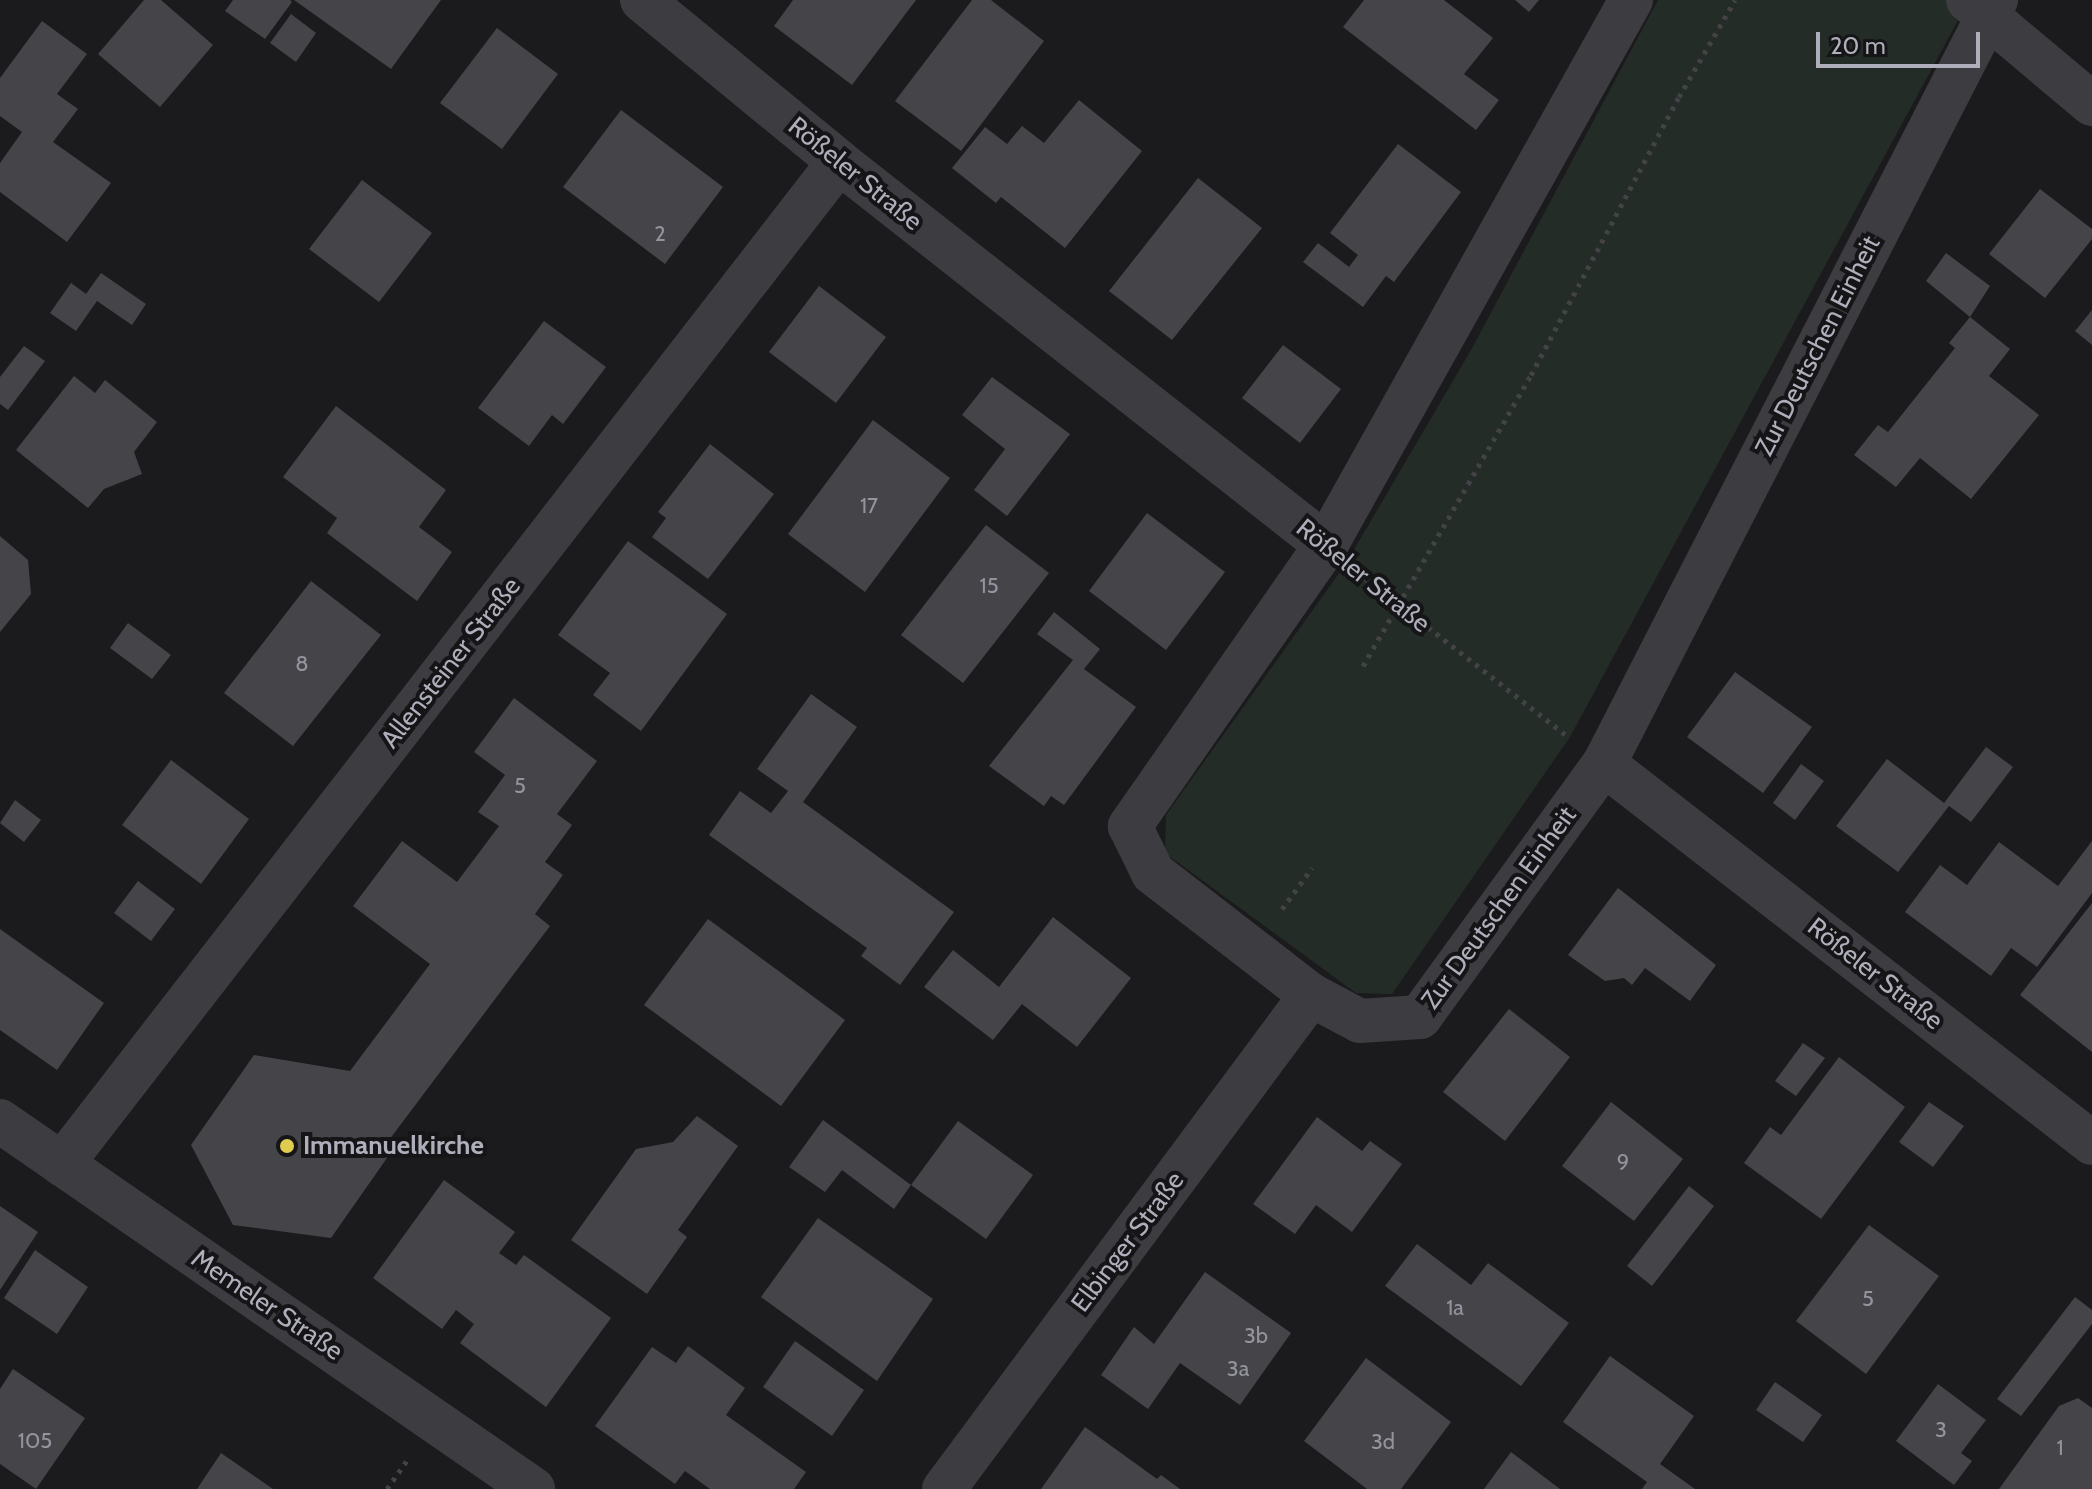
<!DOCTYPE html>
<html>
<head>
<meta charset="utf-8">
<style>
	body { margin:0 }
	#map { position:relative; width:2092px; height:1489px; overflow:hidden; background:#1b1a1c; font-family:Cabin,sans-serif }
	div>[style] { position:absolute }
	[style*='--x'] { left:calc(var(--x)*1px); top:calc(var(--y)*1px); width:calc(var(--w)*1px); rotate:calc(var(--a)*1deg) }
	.green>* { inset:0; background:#242c27 }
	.building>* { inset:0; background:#454449 }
	.path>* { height:5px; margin-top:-2.5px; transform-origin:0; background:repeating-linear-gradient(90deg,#424247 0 4px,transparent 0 10px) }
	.minor>* { height:44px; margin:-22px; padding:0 22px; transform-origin:22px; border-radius:22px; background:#3c3c41 }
	.dots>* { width:22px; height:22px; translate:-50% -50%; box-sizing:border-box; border:4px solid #151517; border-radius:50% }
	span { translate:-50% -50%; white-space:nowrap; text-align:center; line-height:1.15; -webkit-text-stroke:8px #151517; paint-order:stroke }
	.number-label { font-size:22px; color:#94949e }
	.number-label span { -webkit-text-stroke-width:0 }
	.street-label { font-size:26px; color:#aeafba }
	.poi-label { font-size:26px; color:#aeafba; font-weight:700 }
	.left { translate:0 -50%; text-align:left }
	.scale { position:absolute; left:1816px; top:32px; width:164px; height:36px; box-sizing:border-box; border:4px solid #aeafba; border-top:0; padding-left:10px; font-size:24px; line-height:28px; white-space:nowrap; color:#aeafba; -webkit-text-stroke:6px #151517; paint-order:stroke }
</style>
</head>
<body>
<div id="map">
	<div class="green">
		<div style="clip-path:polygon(1658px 0,1969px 0,1570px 737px,1392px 994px,1356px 993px,1165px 853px,1166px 815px,1345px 565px,1471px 350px)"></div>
	</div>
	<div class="building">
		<div style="clip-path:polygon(144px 0,161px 0,213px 45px,160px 107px,98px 54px)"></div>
		<div style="clip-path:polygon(233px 0,290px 0,292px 2px,265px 39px,225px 11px)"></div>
		<div style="clip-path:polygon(294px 0,441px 0,391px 69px)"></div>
		<div style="clip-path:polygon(793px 0,916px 0,852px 85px,774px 26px)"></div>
		<div style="clip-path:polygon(972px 0,991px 0,1044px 41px,961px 151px,895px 101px)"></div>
		<div style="clip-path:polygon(1364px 0,1444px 0,1493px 38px,1464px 74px,1499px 100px,1476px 130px,1343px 27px)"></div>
		<div style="clip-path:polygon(1515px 0,1539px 0,1529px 12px)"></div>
		<div style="clip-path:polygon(291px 14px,316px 33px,296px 62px,270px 43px)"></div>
		<div style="clip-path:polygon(42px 21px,87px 54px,57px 94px,78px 109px,53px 142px,111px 183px,67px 242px,0 192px,0 163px,22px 132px,0 116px,0 78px)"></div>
		<div style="clip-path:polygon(497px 28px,558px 74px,502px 149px,440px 103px)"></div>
		<div style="clip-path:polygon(1079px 100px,1142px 151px,1065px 248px,1001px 197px,996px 203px,952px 168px,985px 127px,1007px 144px,1022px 126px,1044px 143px)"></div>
		<div style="clip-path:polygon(621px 110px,723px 187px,665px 264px,563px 187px)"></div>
		<div style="clip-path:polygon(1398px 144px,1461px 192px,1394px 282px,1386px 276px,1363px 307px,1303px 262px,1318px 243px,1349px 267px,1358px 255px,1330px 233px)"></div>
		<div style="clip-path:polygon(1198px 178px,1262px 228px,1172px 340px,1109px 291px)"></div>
		<div style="clip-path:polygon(362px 180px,432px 233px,379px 302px,309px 249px)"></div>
		<div style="clip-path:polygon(2040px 189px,2092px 229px,2092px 239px,2045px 298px,1989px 254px)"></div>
		<div style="clip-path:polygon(1946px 253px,1990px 286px,1970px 317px,1926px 281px)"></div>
		<div style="clip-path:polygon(101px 273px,146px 304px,132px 325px,97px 301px,76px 331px,50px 313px,71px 283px,86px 294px)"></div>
		<div style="clip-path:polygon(819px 286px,886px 337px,836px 403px,769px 352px)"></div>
		<div style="clip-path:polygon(2092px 310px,2092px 345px,2075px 331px)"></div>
		<div style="clip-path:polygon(1970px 317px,2010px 349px,1989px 376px,2039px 415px,1971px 499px,1920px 458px,1896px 487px,1854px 455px,1878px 425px,1888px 432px,1955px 348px,1949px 343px)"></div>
		<div style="clip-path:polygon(544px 321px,606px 367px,563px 424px,552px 415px,529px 446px,478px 408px)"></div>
		<div style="clip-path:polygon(1283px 345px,1341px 389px,1300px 443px,1242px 398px)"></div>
		<div style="clip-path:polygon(24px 346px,45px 361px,8px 410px,0 404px,0 377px)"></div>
		<div style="clip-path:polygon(74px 376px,95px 393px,105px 380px,157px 422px,134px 452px,142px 474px,104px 489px,88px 508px,16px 450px)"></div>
		<div style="clip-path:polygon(992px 377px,1070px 434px,1007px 516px,974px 490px,1005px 449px,962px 415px)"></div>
		<div style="clip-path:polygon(336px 406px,446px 490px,419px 527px,452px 552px,417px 601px,327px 533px,337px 518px,283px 477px)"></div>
		<div style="clip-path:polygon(873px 420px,950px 478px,865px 592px,788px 534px)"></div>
		<div style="clip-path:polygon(710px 444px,774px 494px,708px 579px,652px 537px,666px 518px,658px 512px)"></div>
		<div style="clip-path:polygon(1147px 513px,1225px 572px,1166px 650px,1089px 591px)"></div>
		<div style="clip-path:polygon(986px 525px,1049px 573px,963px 683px,901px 635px)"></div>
		<div style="clip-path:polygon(0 536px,28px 560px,31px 594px,0 632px)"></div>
		<div style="clip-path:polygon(628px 541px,727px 614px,641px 731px,593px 695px,610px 673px,558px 635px)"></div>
		<div style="clip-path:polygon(311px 581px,381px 635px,293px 746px,224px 693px)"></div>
		<div style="clip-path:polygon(1054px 612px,1100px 649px,1084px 669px,1136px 707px,1064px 805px,1051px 796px,1044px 806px,989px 766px,1073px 660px,1037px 634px)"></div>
		<div style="clip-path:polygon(128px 623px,171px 655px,152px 679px,110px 648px)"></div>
		<div style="clip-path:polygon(1735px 672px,1812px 727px,1763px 793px,1687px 737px)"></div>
		<div style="clip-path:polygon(811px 694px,857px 727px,803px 802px,954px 912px,900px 985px,861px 956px,867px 948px,709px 835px,740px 791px,771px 813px,788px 791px,757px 769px)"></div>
		<div style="clip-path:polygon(514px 698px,597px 761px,557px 814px,572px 825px,545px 862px,563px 875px,535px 914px,550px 926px,383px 1148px,387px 1158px,331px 1238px,233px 1225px,191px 1145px,254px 1055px,350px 1071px,430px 964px,353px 906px,402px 841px,457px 882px,499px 826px,478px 812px,505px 775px,474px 752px)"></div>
		<div style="clip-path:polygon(1986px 747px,2013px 767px,1971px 822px,1949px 806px,1898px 872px,1836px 826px,1887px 759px,1944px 803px)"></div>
		<div style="clip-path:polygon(171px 760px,249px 819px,201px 884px,122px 825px)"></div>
		<div style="clip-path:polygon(1801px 764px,1824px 781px,1795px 820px,1773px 803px)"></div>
		<div style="clip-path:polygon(15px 800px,41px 820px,24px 842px,0 823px)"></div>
		<div style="clip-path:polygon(2092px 841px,2092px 893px,2037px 967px,2011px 948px,1991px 976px,1905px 912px,1940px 865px,1967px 885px,1999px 842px,2058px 886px)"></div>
		<div style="clip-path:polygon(138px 881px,175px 909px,151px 941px,114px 913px)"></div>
		<div style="clip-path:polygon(1618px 888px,1716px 965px,1690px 1001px,1645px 968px,1632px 985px,1624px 978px,1605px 981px,1568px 955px)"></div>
		<div style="clip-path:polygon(2092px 903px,2092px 1052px,2020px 995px)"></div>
		<div style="clip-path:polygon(1053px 917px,1131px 978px,1077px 1047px,1022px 1004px,993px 1040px,924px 987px,953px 950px,999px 987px)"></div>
		<div style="clip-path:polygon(708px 919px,845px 1020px,781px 1106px,644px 1005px)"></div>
		<div style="clip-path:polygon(0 929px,104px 1003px,57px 1070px,0 1030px)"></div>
		<div style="clip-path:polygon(1509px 1009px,1570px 1057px,1505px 1141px,1443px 1092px)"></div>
		<div style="clip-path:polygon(1803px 1043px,1825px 1058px,1796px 1096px,1775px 1081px)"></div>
		<div style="clip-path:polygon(1839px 1057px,1905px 1107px,1821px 1219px,1744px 1163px,1770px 1127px,1781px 1135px)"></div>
		<div style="clip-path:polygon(1611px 1102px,1683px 1159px,1634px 1221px,1562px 1166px)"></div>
		<div style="clip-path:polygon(1929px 1102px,1964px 1126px,1933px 1167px,1899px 1142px)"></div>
		<div style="clip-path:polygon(697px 1116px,738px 1146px,678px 1230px,687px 1237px,647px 1294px,571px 1240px,636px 1149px,673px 1142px)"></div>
		<div style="clip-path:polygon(1317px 1117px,1362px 1151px,1370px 1141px,1402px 1164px,1352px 1232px,1316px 1205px,1295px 1234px,1253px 1204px)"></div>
		<div style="clip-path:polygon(823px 1120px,911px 1185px,894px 1209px,842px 1170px,825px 1192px,789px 1167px)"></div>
		<div style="clip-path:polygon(958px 1121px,1033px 1175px,986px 1239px,911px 1185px)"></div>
		<div style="clip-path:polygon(444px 1180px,515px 1232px,499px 1253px,516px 1265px,524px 1255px,611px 1318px,546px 1407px,460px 1343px,474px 1324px,456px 1310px,442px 1329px,373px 1278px)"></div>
		<div style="clip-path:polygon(1689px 1186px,1714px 1206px,1652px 1286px,1627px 1266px)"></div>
		<div style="clip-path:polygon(0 1206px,38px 1232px,0 1290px)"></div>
		<div style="clip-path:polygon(818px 1218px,933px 1299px,877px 1381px,761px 1297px)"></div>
		<div style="clip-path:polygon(1869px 1225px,1939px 1276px,1866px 1374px,1796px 1321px)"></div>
		<div style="clip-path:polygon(1417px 1244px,1471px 1285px,1488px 1263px,1569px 1323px,1521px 1386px,1385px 1286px)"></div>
		<div style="clip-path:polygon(35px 1250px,88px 1287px,57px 1334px,4px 1298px)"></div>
		<div style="clip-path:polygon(1205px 1272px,1291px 1333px,1240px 1405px,1180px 1363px,1148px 1409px,1101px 1375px,1134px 1327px,1154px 1344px)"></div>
		<div style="clip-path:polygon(2075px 1297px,2092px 1310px,2092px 1324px,2021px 1416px,1997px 1399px)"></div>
		<div style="clip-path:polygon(795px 1341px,864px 1390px,832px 1436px,763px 1387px)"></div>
		<div style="clip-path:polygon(688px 1346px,745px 1388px,726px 1415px,806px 1472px,794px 1489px,710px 1489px,685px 1471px,675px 1484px,595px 1426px,652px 1347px,676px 1363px)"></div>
		<div style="clip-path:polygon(1610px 1356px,1694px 1416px,1660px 1464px,1695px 1489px,1642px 1489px,1647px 1482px,1563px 1422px)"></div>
		<div style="clip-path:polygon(1366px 1358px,1451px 1422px,1401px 1489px,1367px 1489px,1304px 1441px)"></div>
		<div style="clip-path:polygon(13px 1369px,85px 1418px,36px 1489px,0 1464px,0 1389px)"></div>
		<div style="clip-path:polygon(1775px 1382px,1822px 1415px,1803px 1442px,1756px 1410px)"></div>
		<div style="clip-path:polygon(1938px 1384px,1986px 1420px,1961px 1453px,1972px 1461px,1954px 1485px,1896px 1441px)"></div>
		<div style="clip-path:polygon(2078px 1398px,2092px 1408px,2092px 1489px,1999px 1489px,2059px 1406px)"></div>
		<div style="clip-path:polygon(1085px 1427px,1157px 1479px,1161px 1475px,1180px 1489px,1041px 1489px)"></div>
		<div style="clip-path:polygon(1511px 1452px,1560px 1489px,1484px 1489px)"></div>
		<div style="clip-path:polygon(221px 1453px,273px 1489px,197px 1489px)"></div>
	</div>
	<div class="path">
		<div style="--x:1365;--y:578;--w:254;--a:38"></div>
		<div style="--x:1363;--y:666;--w:336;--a:-60"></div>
		<div style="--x:1531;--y:375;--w:315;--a:-62"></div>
		<div style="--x:1679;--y:97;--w:112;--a:-60"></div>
		<div style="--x:1282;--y:909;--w:51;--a:-53.8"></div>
		<div style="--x:387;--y:1489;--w:35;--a:-55"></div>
	</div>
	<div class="minor">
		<div style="--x:642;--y:0;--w:255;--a:39.4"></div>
		<div style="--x:839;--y:162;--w:620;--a:38.18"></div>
		<div style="--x:1631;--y:0;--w:625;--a:119.23"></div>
		<div style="--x:1326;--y:545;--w:343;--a:124.9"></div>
		<div style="--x:1130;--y:826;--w:52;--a:63.9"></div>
		<div style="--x:1153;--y:873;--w:200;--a:37.7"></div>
		<div style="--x:1311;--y:995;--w:55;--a:28"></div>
		<div style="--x:1360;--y:1021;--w:60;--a:-3.8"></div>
		<div style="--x:1420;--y:1017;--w:313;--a:-54"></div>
		<div style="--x:1604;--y:764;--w:859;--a:-62.84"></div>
		<div style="--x:1968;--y:0;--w:162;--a:40"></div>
		<div style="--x:1604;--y:764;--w:618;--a:37.83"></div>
		<div style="--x:0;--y:1121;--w:648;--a:34.62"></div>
		<div style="--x:62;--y:1164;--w:1268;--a:-52.21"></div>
		<div style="--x:944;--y:1489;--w:615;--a:-53.39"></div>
	</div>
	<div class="dots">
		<div style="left:287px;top:1146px;background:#dfcc4f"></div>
	</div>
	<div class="number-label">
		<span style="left:660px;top:234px">2</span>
		<span style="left:869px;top:506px">17</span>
		<span style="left:989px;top:586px">15</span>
		<span style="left:302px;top:664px">8</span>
		<span style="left:520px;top:786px">5</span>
		<span style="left:1623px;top:1162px">9</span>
		<span style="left:1868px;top:1299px">5</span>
		<span style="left:1455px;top:1308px">1a</span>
		<span style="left:1256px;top:1336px">3b</span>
		<span style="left:1238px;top:1369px">3a</span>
		<span style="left:1941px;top:1430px">3</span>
		<span style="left:35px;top:1441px">105</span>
		<span style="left:1383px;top:1442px">3d</span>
		<span style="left:2060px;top:1448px">1</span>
	</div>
	<div class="street-label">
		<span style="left:855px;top:174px;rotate:39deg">Rößeler Straße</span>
		<span style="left:1818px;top:346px;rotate:-63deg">Zur Deutschen Einheit</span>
		<span style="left:1363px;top:576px;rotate:39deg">Rößeler Straße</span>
		<span style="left:451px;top:663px;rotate:-52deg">Allensteiner Straße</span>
		<span style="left:1499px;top:908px;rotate:-54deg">Zur Deutschen Einheit</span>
		<span style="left:1875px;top:974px;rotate:38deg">Rößeler Straße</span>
		<span style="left:1128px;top:1242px;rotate:-53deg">Elbinger Straße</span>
		<span style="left:267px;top:1305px;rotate:34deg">Memeler Straße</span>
	</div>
	<div class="poi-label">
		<span class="left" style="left:303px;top:1146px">Immanuelkirche</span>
	</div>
	<div class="scale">20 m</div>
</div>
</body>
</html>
